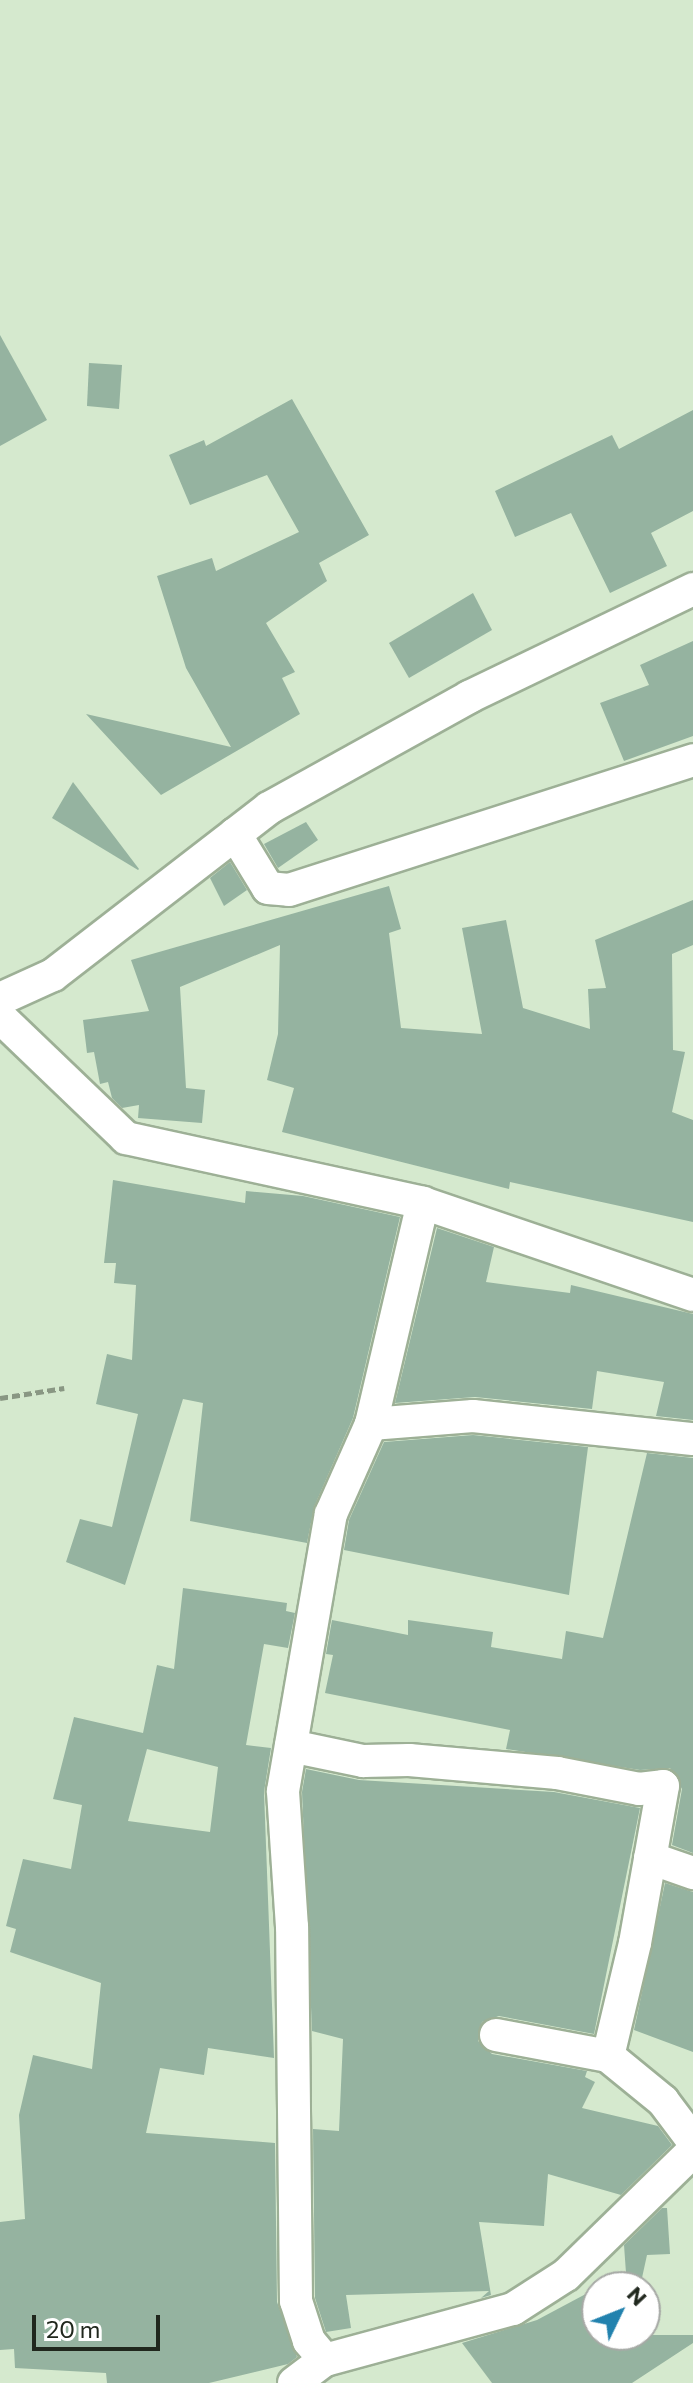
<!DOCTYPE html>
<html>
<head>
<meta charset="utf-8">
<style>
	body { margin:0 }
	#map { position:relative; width:693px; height:2383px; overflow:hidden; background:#d5e9ce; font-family:Commissioner,sans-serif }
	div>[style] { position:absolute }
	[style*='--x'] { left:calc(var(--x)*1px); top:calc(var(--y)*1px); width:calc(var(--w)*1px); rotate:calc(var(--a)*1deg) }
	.building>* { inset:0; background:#95b3a0 }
	.path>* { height:5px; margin-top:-2.5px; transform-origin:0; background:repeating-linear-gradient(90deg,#899783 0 8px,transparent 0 12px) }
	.roads { filter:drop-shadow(2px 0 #9db096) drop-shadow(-2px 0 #9db096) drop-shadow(0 2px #9db096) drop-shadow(0 -2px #9db096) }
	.minor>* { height:32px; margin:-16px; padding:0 16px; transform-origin:16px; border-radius:16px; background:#fff }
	span { translate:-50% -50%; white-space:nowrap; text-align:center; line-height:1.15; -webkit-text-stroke:6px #fff; paint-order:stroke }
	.north { position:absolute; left:581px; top:2271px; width:80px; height:80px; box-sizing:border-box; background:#fff; border:2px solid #a6a9a5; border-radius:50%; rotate:47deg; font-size:22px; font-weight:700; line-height:32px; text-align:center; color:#20271d }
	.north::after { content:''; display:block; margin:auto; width:28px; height:36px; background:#2282ae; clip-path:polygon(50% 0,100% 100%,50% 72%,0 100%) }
	.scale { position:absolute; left:32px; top:2315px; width:128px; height:36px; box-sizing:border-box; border:4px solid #20271d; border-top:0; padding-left:10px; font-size:24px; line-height:28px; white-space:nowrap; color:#20271d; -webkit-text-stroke:6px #fff; paint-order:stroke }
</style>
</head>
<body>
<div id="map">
	<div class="building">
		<div style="clip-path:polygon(0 335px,47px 420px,0 446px)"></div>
		<div style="clip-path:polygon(89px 363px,122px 365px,119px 409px,87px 406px)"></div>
		<div style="clip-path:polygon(292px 399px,369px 535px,319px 563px,327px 581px,266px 623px,295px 672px,282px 678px,300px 714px,161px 795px,86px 714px,231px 747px,186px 668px,157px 576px,212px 558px,216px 571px,299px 532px,267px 475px,190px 505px,169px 455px,204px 440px,206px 446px)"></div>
		<div style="clip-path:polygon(693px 410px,693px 511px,651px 533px,667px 566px,610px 593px,571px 513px,515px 537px,495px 491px,612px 435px,619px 449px)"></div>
		<div style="clip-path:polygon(473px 593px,492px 630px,409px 678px,389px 643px)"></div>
		<div style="clip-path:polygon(693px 641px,693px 736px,624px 761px,600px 703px,649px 685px,640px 665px)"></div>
		<div style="clip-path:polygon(73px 782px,139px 869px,138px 870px,52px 818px)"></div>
		<div style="clip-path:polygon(306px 822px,318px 840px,278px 868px,264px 844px)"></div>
		<div style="clip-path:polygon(230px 862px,247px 890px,224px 906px,210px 878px)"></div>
		<div style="clip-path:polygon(389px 886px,401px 929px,389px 933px,401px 1028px,482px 1034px,462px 928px,506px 920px,523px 1008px,590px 1029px,588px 989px,606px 988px,595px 940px,693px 900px,693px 945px,672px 954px,673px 1050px,685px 1052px,672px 1112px,693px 1120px,693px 1222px,510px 1182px,509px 1189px,282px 1132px,294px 1088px,267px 1080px,278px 1034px,280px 945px,180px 987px,186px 1088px,205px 1090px,202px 1123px,138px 1118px,139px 1105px,122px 1108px,112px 1098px,108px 1082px,100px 1084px,94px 1052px,87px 1053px,83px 1020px,149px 1011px,131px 960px)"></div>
		<div style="clip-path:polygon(113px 1180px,245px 1203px,246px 1191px,303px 1196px,400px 1217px,353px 1418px,314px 1507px,307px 1543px,190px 1521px,203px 1403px,183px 1399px,125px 1585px,66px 1562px,80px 1519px,112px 1527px,138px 1414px,96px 1404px,107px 1354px,132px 1360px,136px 1285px,114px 1283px,116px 1263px,104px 1263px)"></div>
		<div style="clip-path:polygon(437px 1228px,494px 1247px,486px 1282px,570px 1293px,571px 1285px,693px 1314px,693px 1420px,656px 1416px,664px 1382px,597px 1371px,592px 1409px,475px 1397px,395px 1403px)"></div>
		<div style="clip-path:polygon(473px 1435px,588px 1447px,569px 1595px,344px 1550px,349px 1520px,384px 1442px)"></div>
		<div style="clip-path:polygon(647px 1453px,693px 1458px,693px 1853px,672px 1845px,682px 1789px,670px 1768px,640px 1770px,506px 1749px,510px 1730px,325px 1693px,333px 1655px,326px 1654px,332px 1620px,408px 1635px,408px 1620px,493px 1632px,491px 1647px,562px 1659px,566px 1631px,603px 1638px)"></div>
		<div style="clip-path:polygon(evenodd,183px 1588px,287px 1603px,286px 1611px,295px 1613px,288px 1648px,264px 1644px,246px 1745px,271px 1748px,264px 1792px,274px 2058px,208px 2048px,204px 2075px,160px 2068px,146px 2133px,275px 2143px,277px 2302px,297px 2357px,288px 2364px,209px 2383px,107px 2383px,106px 2373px,15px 2368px,14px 2349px,0 2350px,0 2222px,25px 2219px,19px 2115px,33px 2055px,92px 2069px,101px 1983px,10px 1952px,16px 1929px,6px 1926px,23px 1859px,71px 1869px,82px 1805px,53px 1799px,74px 1717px,143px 1733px,157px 1665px,174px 1669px,183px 1588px,147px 1749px,218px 1767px,210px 1832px,128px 1821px,147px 1749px)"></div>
		<div style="clip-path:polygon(306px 1769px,359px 1780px,554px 1792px,640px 1808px,594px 2034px,499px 2016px,482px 2022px,478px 2041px,492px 2054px,587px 2071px,585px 2077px,595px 2082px,582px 2108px,658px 2126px,672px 2145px,621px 2195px,548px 2174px,544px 2226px,479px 2222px,491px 2295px,481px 2298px,489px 2291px,346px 2295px,351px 2328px,326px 2332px,315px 2298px,313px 2129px,339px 2131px,343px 2039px,312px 2031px,302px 1792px)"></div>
		<div style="clip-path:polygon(665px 1883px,693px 1892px,693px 2052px,634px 2030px)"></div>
		<div style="clip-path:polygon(662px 2208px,667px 2208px,670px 2254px,647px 2255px,640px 2287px,627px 2287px,624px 2245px)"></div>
		<div style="clip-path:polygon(597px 2288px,597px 2335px,693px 2335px,693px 2343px,632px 2383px,492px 2383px,462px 2343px,537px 2320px)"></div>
	</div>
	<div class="path">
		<div style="--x:0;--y:1398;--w:65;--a:-8.9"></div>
	</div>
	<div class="roads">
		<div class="minor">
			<div style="--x:235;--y:834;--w:63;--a:58.6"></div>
			<div style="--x:268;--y:888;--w:21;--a:5"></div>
			<div style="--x:289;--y:890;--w:424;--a:-17.8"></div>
			<div style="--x:0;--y:999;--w:58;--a:-24.4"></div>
			<div style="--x:53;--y:975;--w:273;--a:-37.7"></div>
			<div style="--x:269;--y:808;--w:229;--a:-29"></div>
			<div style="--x:469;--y:697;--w:249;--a:-25.7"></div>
			<div style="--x:0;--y:1017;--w:175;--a:43.8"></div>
			<div style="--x:126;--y:1138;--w:304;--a:12.3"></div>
			<div style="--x:423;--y:1203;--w:285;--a:18.8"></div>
			<div style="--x:371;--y:1424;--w:102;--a:-4.5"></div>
			<div style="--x:473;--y:1416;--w:221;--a:6"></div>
			<div style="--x:291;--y:1746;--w:74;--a:11.8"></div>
			<div style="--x:363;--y:1761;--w:46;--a:-1.2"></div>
			<div style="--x:409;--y:1760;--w:149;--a:5"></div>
			<div style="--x:557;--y:1773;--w:84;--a:11"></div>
			<div style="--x:639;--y:1789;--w:24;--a:-7"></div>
			<div style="--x:663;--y:1786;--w:159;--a:100.1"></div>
			<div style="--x:635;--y:1943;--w:116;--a:103.4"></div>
			<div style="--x:650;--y:1858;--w:46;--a:19.2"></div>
			<div style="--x:496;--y:2035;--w:114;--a:10.6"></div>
			<div style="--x:608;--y:2056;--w:71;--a:39.3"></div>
			<div style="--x:663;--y:2101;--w:50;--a:53.1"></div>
			<div style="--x:325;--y:2360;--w:25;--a:-130"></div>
			<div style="--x:309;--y:2341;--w:42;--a:-108"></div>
			<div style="--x:296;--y:2301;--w:374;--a:-90.6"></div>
			<div style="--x:292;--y:1927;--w:136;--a:-93.8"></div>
			<div style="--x:283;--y:1791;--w:281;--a:-80.2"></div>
			<div style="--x:331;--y:1514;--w:98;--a:-66"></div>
			<div style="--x:371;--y:1424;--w:227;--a:-76.8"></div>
			<div style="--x:294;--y:2383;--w:39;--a:-37"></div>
			<div style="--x:325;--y:2360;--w:195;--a:-15.2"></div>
			<div style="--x:513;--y:2309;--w:63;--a:-32.7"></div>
			<div style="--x:566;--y:2275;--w:177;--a:-44.3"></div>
		</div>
	</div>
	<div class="north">N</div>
	<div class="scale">20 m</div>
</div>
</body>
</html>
